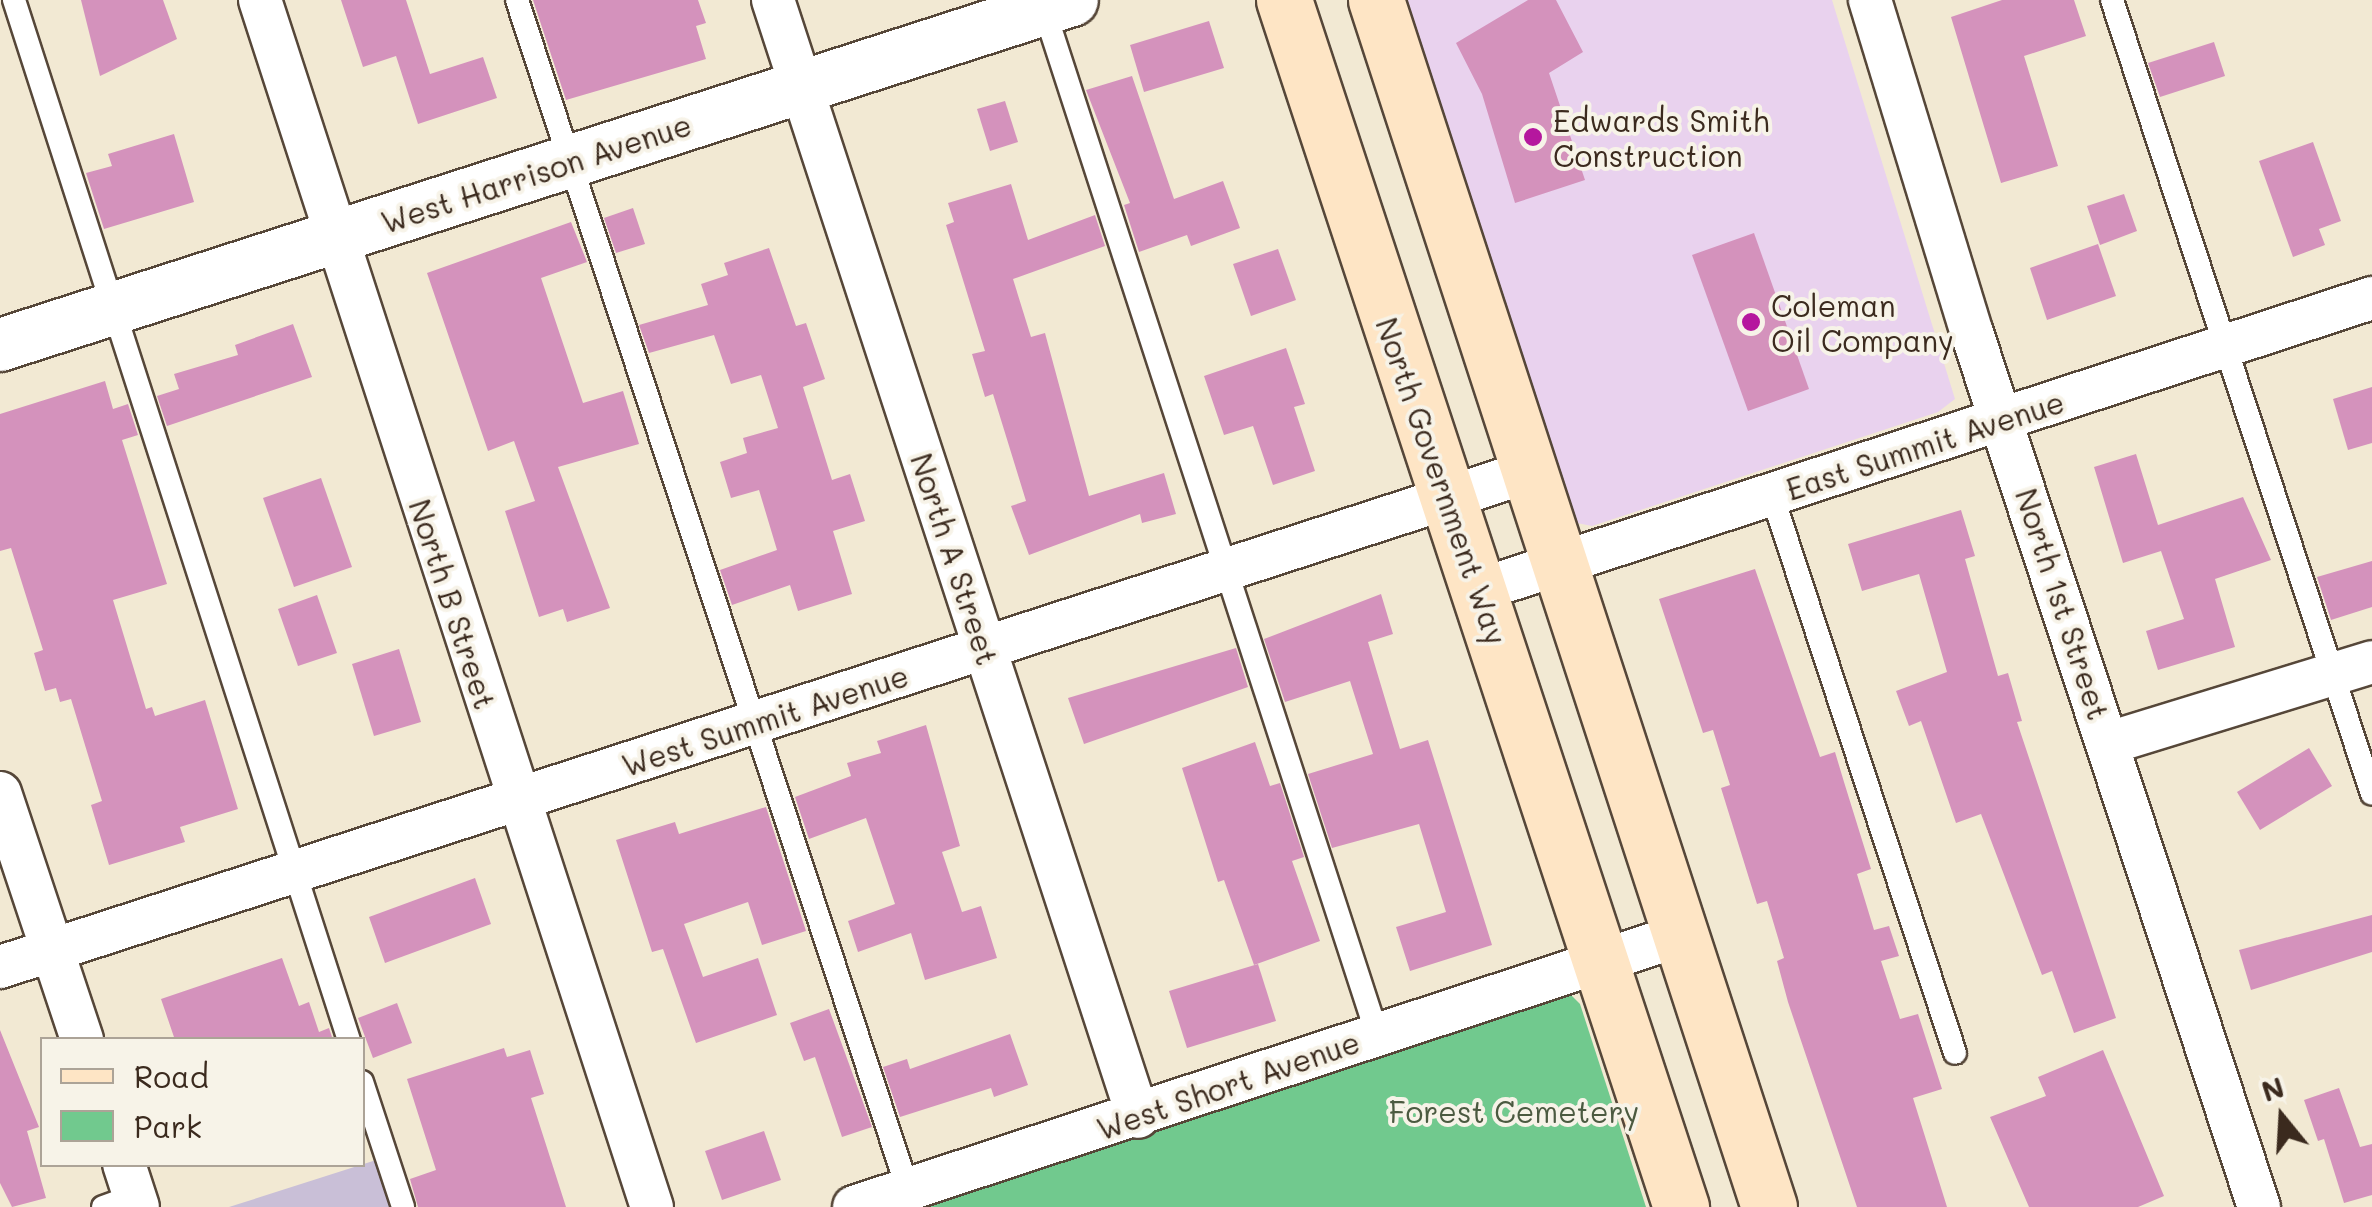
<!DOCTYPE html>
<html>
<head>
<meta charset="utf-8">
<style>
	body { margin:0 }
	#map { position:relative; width:2372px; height:1207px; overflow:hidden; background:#f2e9d3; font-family:Mali,sans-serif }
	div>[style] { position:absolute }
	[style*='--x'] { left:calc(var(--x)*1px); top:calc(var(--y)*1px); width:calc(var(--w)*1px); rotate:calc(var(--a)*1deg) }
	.built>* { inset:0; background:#e9d2ee }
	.industrial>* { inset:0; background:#c9bfd7 }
	.green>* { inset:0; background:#71c98e }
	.building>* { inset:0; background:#d492bc }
	.roads { filter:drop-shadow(2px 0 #564739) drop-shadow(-2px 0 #564739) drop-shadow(0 2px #564739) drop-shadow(0 -2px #564739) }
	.service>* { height:22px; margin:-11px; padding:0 11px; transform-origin:11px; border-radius:11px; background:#fff }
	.minor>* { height:42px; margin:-21px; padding:0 21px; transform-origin:21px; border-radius:21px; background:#fff }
	.tertiary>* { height:52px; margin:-26px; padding:0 26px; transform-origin:26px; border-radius:26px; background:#fff }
	.secondary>* { height:55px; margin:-27.5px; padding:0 27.5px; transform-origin:27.5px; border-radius:27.5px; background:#fee5c5 }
	.dots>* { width:28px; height:28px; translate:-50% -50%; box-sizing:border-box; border:5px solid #f7f3e8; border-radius:50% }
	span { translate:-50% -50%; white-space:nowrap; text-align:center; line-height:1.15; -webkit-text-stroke:8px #f7f3e8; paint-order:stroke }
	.poi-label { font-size:30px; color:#3b2a1e }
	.left { translate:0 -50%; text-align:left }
	.street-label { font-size:30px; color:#3b2a1e }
	.park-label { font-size:30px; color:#4b5a40 }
	.legend { position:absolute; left:40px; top:1037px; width:325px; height:130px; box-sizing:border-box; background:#f7f3e8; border:2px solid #aca397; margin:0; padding:12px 18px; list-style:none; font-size:30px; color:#3b2a1e }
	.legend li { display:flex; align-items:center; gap:20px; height:50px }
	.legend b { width:50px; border:2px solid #aca397 }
	.north { position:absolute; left:2232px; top:1067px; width:100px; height:100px; -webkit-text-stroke:8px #f7f3e8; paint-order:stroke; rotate:342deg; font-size:28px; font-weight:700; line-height:40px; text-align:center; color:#3b2a1e }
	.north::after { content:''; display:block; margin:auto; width:35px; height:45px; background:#3b2a1e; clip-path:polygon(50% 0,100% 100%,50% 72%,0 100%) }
</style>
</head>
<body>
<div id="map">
	<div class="built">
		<div style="clip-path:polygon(1401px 0,1832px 0,1955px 399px,1938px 412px,1592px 526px,1572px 522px)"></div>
	</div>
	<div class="industrial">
		<div style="clip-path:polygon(395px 1154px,411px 1207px,229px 1207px)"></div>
	</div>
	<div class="green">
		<div style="clip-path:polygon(1570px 994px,1580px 1004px,1646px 1207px,905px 1207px)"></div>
	</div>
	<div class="building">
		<div style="clip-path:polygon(81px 0,163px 0,177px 39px,100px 76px)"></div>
		<div style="clip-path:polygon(341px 0,406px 0,430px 74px,483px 57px,497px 98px,418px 124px,396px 56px,363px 67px)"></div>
		<div style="clip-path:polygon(533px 0,698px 0,706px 23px,696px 26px,706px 59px,566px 100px)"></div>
		<div style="clip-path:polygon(1528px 0,1556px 0,1583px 52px,1549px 73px,1585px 180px,1515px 203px,1482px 94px,1456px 43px)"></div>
		<div style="clip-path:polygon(2002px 0,2074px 0,2086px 36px,2024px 56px,2058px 166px,2001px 183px,1951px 17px)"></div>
		<div style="clip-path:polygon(1209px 21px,1224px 68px,1144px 92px,1130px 45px)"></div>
		<div style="clip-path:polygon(2214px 42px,2225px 76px,2160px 97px,2148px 63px)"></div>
		<div style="clip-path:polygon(1132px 76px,1174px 199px,1223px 181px,1240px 228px,1191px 246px,1187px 235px,1139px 252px,1124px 205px,1130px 203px,1086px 90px)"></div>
		<div style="clip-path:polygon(1005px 101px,1018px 142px,990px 151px,977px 109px)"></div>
		<div style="clip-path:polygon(174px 134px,194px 202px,104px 229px,86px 173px,112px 166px,108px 154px)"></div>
		<div style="clip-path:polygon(2313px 142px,2341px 221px,2319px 229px,2325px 245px,2293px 257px,2259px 161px)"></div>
		<div style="clip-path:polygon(1011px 184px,1028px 240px,1095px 215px,1105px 246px,1013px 279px,1031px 337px,1045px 333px,1089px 496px,1164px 473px,1176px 514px,1142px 523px,1140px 514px,1029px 555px,1011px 506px,1026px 501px,993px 394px,985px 397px,972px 354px,985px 351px,946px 225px,954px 222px,948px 203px)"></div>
		<div style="clip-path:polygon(2124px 194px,2137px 231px,2100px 245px,2087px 206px)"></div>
		<div style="clip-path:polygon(633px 208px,645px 244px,616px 253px,604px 218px)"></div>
		<div style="clip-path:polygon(571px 222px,587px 262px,541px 278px,583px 403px,623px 391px,639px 444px,558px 467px,610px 608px,567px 622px,563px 609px,539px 617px,505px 511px,535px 501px,514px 441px,488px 451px,427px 273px)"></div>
		<div style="clip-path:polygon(1754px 233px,1809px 389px,1748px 411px,1692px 255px)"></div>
		<div style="clip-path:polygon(2098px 244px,2116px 296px,2047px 320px,2030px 268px)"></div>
		<div style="clip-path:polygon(769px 248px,796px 326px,806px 323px,825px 379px,803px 387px,832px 480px,850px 474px,865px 521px,833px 531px,852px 594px,798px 611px,790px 585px,732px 605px,720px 570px,777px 550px,759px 490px,731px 498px,720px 462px,747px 453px,743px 438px,778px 428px,761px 375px,731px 384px,714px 335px,649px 353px,639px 325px,708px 305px,701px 284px,728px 275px,724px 263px)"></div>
		<div style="clip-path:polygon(1278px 249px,1296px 300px,1251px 316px,1233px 264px)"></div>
		<div style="clip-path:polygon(293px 324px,312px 377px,167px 426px,157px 396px,179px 389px,174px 374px,238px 355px,235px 345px)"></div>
		<div style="clip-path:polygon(1286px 348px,1305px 404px,1294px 407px,1315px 471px,1273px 485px,1253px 426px,1224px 435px,1204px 376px)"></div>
		<div style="clip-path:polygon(105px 381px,113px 409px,128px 404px,138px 435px,122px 440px,167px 584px,113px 600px,146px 709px,152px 707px,155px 716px,205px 700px,238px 809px,180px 827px,185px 842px,109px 865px,91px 805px,102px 801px,71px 699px,60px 702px,56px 688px,45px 691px,34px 653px,43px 650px,11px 548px,0 551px,0 414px)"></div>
		<div style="clip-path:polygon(2372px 387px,2372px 443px,2348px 450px,2333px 399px)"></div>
		<div style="clip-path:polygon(2136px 454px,2158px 525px,2243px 497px,2271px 560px,2215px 579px,2235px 647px,2158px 670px,2146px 631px,2184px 619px,2161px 551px,2123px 563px,2094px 467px)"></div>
		<div style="clip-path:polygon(321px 478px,352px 567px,294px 587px,263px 498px)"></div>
		<div style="clip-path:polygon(1961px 510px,1975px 556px,1965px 559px,1998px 676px,2008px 673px,2022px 721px,2017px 722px,2116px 1018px,2074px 1033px,2052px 971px,2042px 975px,1981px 814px,1956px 823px,1921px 721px,1909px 726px,1896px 691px,1947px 672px,1919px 574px,1862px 591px,1848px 544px)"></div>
		<div style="clip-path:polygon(2372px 561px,2372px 607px,2331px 620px,2317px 577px)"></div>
		<div style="clip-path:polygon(1755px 569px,1820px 757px,1835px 752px,1844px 782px,1871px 869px,1857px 874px,1874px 930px,1889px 926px,1899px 956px,1881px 961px,1900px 1019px,1918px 1014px,1942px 1089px,1913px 1098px,1947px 1207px,1857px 1207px,1788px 1002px,1777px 961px,1784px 958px,1767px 901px,1757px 904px,1721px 788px,1730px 785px,1713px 730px,1703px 733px,1659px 599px)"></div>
		<div style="clip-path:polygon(1381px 594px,1393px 634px,1368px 642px,1400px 749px,1428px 740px,1492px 945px,1410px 971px,1396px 927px,1446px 912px,1419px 824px,1332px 848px,1308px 774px,1373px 754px,1350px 681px,1285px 702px,1264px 639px)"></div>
		<div style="clip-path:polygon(317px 595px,337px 653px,298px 666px,278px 609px)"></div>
		<div style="clip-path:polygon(1236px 648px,1248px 687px,1084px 744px,1068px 698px)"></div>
		<div style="clip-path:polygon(399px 649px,421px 722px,374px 736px,352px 664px)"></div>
		<div style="clip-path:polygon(926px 725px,960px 846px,942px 852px,962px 912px,981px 906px,997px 958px,925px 980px,911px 933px,858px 952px,848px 921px,895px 904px,866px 818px,809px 839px,795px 797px,851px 776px,847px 763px,881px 753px,877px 741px)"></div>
		<div style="clip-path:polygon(1255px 742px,1270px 786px,1280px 783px,1304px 857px,1292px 861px,1320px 941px,1254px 965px,1224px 880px,1218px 882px,1182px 768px)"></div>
		<div style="clip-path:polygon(2309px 748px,2332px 786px,2260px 830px,2237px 792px)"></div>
		<div style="clip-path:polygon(766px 807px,806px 931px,762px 945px,748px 902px,684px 924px,703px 977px,758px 958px,777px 1015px,696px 1043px,663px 949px,652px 952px,616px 840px,675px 822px,679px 834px)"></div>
		<div style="clip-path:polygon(475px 878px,491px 924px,385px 963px,369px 917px)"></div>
		<div style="clip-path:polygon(2372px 915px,2372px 952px,2251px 990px,2239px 950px)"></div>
		<div style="clip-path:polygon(282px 958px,299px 1006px,309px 1002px,319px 1032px,329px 1028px,333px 1040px,175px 1040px,161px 999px)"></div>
		<div style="clip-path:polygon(1258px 964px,1276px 1021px,1187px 1048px,1169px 991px)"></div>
		<div style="clip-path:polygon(397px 1003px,412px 1043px,373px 1058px,358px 1018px)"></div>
		<div style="clip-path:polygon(829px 1009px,872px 1127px,842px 1137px,815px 1057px,804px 1061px,790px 1023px)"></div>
		<div style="clip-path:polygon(0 1030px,39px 1127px,27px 1131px,46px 1198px,12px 1207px,0 1183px)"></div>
		<div style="clip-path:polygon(1010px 1034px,1028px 1085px,994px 1097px,991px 1088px,900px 1117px,883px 1067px,907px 1059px,910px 1069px)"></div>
		<div style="clip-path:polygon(504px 1048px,507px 1057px,530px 1050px,544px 1094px,531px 1098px,566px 1207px,418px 1207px,410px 1179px,436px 1170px,407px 1079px)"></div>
		<div style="clip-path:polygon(2103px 1050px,2164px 1196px,2138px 1207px,2029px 1207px,1990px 1117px,2046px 1096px,2038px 1077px)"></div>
		<div style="clip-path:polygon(2339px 1088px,2360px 1147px,2372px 1144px,2372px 1195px,2344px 1203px,2324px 1139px,2318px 1141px,2304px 1100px)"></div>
		<div style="clip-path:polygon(764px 1131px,781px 1180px,722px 1200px,705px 1151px)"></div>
	</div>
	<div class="roads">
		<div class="service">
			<div style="--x:14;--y:0;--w:1093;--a:72.15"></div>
			<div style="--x:517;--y:0;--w:1253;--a:71.81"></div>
			<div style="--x:2112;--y:0;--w:835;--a:71.87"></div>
			<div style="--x:1043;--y:6;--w:1081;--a:72"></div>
			<div style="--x:1772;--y:495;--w:587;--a:71.84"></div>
			<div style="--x:362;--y:1082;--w:132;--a:71.8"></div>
			<div style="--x:103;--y:1207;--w:33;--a:-20"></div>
		</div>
		<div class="minor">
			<div style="--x:260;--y:0;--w:1269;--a:72.01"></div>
			<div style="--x:773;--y:0;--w:1175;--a:71.9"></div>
			<div style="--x:1870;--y:0;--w:348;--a:73"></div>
			<div style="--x:1972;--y:333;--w:920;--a:71.82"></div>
			<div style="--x:1479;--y:590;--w:940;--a:-18.11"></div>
			<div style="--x:2109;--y:743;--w:275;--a:-17.1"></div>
			<div style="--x:0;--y:793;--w:260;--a:71.6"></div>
			<div style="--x:0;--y:967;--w:1608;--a:-17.96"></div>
			<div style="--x:124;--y:1164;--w:45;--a:72"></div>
			<div style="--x:854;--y:1207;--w:871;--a:-18.21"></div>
		</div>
		<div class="tertiary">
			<div style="--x:0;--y:345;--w:1126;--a:-17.84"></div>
		</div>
		<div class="secondary">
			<div style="--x:1284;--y:0;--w:1271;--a:71.79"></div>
			<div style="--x:1376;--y:0;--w:1269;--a:71.96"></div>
		</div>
	</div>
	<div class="dots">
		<div style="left:1533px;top:137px;background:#b5179e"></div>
		<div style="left:1751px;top:322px;background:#b5179e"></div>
	</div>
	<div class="poi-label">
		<span class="left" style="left:1553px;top:137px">Edwards Smith<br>Construction</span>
		<span class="left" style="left:1771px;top:322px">Coleman<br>Oil Company</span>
	</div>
	<div class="street-label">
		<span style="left:536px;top:173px;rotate:-18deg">West Harrison Avenue</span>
		<span style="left:1925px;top:445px;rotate:-18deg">East Summit Avenue</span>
		<span style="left:1442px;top:481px;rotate:71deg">North Government Way</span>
		<span style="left:955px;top:559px;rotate:72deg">North A Street</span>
		<span style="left:453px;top:604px;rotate:72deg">North B Street</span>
		<span style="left:2063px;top:604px;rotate:72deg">North 1st Street</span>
		<span style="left:765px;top:720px;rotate:-18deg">West Summit Avenue</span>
		<span style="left:1228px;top:1085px;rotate:-19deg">West Short Avenue</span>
	</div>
	<div class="park-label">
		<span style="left:1514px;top:1111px">Forest Cemetery</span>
	</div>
	<ul class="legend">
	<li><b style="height:12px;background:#fee5c5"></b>Road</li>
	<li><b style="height:28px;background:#71c98e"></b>Park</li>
	</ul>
	<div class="north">N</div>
</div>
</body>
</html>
